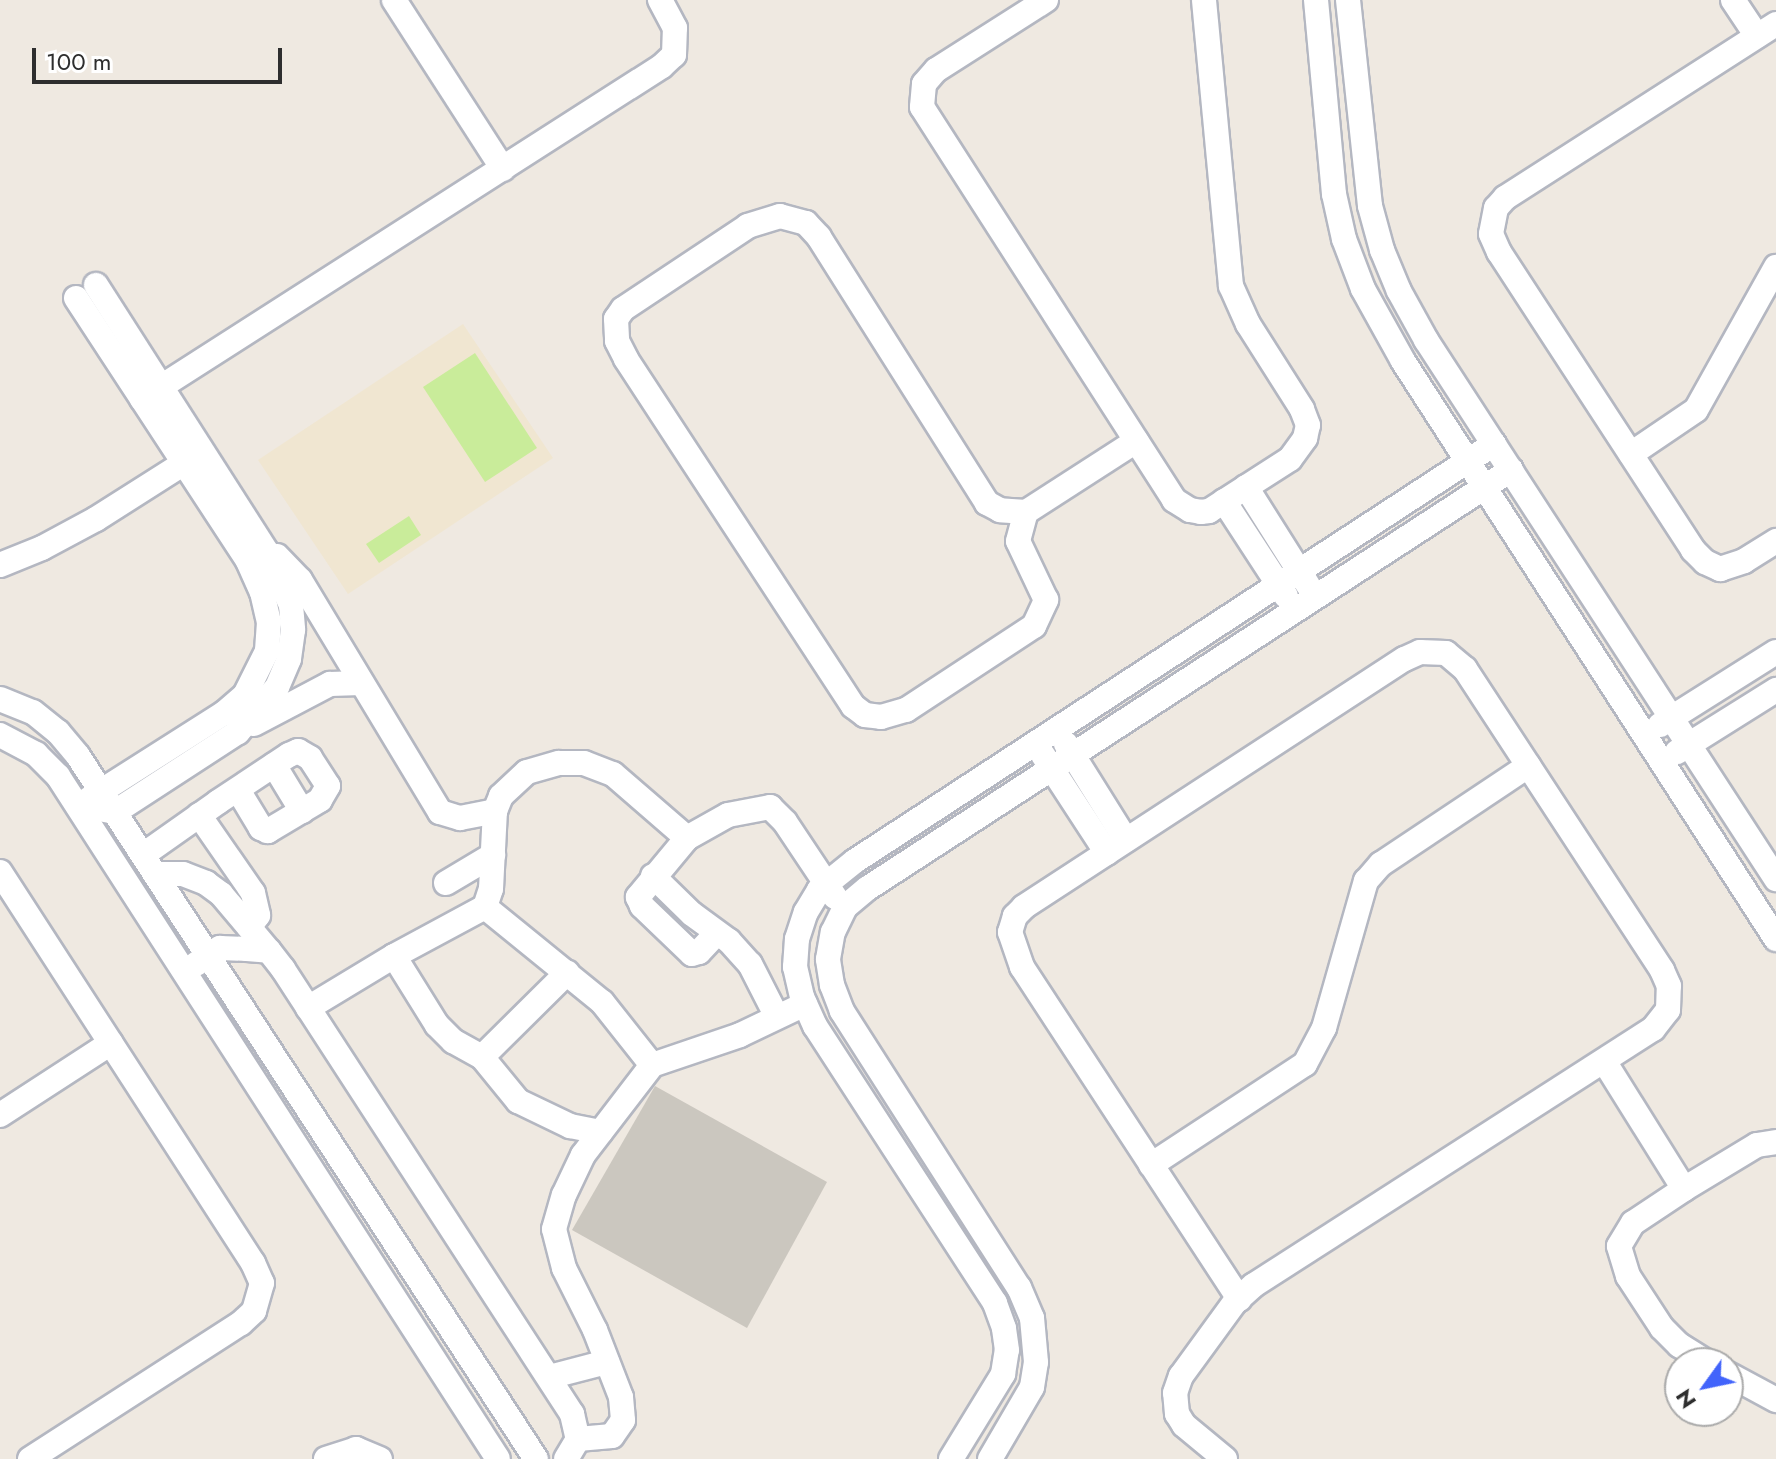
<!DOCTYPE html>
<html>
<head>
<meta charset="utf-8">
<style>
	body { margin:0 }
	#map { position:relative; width:1776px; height:1459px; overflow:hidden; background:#efe9e1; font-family:Jost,sans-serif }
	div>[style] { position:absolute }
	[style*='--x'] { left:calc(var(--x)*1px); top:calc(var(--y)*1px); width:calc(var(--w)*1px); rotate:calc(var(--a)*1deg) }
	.education>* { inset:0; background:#f0e6d1 }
	.pitch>* { inset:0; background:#c9ec9a }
	.building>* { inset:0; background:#cbc7bf }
	.roads { filter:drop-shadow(2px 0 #b4b7c1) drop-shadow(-2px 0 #b4b7c1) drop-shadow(0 2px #b4b7c1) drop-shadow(0 -2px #b4b7c1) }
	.minor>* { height:24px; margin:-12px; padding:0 12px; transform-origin:12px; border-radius:12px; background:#fff }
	span { translate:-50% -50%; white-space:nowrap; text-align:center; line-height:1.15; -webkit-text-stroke:7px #fff; paint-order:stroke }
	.north { position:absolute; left:1664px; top:1347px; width:80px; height:80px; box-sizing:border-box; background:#fff; border:2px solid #ababab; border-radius:50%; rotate:237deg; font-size:22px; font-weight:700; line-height:32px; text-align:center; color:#2e2e2e }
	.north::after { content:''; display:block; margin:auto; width:28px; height:36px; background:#4264fb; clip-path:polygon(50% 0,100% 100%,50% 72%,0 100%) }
	.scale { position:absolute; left:32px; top:48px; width:250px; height:36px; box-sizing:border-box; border:4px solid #2e2e2e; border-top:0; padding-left:10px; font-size:24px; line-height:28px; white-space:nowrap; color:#2e2e2e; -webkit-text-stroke:6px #fff; paint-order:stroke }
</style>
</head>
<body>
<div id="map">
	<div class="education">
		<div style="clip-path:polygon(463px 324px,553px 458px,348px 594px,258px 460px)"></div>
	</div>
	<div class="pitch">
		<div style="clip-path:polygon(475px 353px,537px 448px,485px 482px,423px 387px)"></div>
		<div style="clip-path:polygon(409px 516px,421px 535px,379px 563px,366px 544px)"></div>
	</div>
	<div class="building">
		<div style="clip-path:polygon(655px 1086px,827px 1182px,747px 1328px,572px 1230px)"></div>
	</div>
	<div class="roads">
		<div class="minor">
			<div style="--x:394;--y:0;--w:201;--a:57.2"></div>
			<div style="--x:1046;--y:0;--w:130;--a:147.5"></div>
			<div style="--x:936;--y:70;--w:18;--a:131"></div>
			<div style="--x:924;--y:84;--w:23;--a:95"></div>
			<div style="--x:922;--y:107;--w:467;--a:57.3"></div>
			<div style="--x:1174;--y:500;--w:19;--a:32"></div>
			<div style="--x:1190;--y:510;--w:11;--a:10"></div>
			<div style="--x:1201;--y:512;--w:8;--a:-7"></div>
			<div style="--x:1209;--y:511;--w:96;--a:-32.7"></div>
			<div style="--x:1290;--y:459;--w:26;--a:-54"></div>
			<div style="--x:1305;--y:438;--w:13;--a:-77"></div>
			<div style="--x:1308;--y:425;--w:17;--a:-111"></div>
			<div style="--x:1302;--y:409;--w:101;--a:-122.4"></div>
			<div style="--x:1248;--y:324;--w:42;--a:-114.1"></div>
			<div style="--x:1231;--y:286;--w:287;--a:-95.4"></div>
			<div style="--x:1316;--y:0;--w:195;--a:84.7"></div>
			<div style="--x:1334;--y:194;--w:46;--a:77.5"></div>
			<div style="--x:1344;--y:239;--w:53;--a:69.2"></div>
			<div style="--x:1363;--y:289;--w:82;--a:60.9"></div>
			<div style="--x:1403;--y:361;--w:688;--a:57.16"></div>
			<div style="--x:1348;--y:0;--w:207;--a:83.9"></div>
			<div style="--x:1370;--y:206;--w:46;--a:74.7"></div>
			<div style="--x:1382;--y:250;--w:44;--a:67.5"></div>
			<div style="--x:1399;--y:291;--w:56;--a:61.1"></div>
			<div style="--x:1426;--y:340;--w:643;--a:57"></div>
			<div style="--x:1733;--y:0;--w:43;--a:56.3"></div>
			<div style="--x:1776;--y:24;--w:322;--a:147.3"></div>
			<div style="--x:1505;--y:198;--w:13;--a:132"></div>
			<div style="--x:1496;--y:208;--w:26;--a:101"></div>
			<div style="--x:1491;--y:234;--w:20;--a:66"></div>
			<div style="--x:1499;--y:252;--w:356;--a:56.9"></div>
			<div style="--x:1693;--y:550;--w:17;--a:45"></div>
			<div style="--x:1705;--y:562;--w:17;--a:25"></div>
			<div style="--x:1720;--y:569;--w:25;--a:-18"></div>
			<div style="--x:1744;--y:561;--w:38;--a:-32"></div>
			<div style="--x:96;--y:285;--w:316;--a:57.4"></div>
			<div style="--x:266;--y:551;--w:60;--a:65.2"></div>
			<div style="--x:291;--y:605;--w:25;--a:85"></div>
			<div style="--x:293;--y:630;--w:29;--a:98"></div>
			<div style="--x:289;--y:659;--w:30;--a:113"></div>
			<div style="--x:277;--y:687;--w:60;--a:130.9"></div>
			<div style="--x:238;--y:732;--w:147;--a:147"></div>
			<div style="--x:115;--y:812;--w:16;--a:-169"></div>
			<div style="--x:76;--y:298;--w:314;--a:56.8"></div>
			<div style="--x:248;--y:561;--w:34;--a:66"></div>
			<div style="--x:262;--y:592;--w:31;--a:77"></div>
			<div style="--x:269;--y:622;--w:29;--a:94"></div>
			<div style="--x:267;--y:651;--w:49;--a:116.6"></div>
			<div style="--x:245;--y:695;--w:28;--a:139"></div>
			<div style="--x:224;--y:713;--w:160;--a:147.5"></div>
			<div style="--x:142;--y:399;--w:617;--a:-32.63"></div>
			<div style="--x:662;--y:66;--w:16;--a:-43"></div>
			<div style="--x:674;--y:55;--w:27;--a:-88"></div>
			<div style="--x:675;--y:28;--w:32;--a:-118"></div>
			<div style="--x:1631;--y:454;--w:78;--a:-34.1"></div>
			<div style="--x:1696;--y:410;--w:164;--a:-60.8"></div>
			<div style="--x:1246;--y:487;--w:116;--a:57.7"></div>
			<div style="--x:1224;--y:501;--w:113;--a:56.9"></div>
			<div style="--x:1026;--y:512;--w:26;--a:-176"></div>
			<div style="--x:1000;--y:510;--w:15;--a:-152"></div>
			<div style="--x:987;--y:503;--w:315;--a:-122.3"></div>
			<div style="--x:819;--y:237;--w:19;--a:-133"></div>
			<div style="--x:806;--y:223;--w:27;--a:-165"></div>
			<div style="--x:780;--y:216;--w:34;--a:163"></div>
			<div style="--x:748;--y:226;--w:150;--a:146.4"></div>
			<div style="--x:623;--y:309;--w:12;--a:125"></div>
			<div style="--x:616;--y:319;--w:22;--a:87"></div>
			<div style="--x:617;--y:341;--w:20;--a:63"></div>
			<div style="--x:626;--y:359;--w:415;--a:56.8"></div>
			<div style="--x:853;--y:706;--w:15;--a:37"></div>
			<div style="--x:865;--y:715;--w:16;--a:7"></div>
			<div style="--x:881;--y:717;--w:26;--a:-16"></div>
			<div style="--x:906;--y:710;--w:153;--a:-33.3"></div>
			<div style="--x:1034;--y:626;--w:29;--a:-65"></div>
			<div style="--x:1046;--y:600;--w:65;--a:-115.4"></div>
			<div style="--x:1018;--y:541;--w:30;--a:-75"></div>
			<div style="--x:1026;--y:512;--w:131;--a:-32.8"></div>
			<div style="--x:277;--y:556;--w:33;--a:46"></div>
			<div style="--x:300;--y:580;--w:271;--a:58.9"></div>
			<div style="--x:440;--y:812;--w:21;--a:17"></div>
			<div style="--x:460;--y:818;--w:36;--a:-11"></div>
			<div style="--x:0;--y:565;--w:45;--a:-22"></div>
			<div style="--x:42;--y:548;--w:61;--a:-28.2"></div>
			<div style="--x:96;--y:519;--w:120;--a:-32.4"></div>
			<div style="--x:0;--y:699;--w:35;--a:22"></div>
			<div style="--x:33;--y:712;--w:32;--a:39"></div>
			<div style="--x:58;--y:732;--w:31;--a:50"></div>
			<div style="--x:78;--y:756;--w:839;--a:56.92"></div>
			<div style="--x:254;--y:724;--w:86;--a:-27.8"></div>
			<div style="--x:330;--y:684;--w:31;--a:-2"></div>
			<div style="--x:1660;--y:725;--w:137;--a:-32.2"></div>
			<div style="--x:0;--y:735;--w:41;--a:27.8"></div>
			<div style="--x:36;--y:754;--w:31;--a:45"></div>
			<div style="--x:58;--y:776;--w:812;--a:57.21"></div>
			<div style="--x:1066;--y:744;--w:113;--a:58"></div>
			<div style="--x:1677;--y:752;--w:117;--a:-32.1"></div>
			<div style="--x:1043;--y:755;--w:117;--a:56.9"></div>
			<div style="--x:274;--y:765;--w:54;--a:58.7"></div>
			<div style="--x:199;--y:815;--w:95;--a:55.3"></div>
			<div style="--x:253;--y:893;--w:23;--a:77"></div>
			<div style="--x:258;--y:915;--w:14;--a:124"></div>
			<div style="--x:687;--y:838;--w:77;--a:129.7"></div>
			<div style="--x:638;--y:897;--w:10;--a:66"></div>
			<div style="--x:642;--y:906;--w:69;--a:43.8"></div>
			<div style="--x:692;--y:954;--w:7;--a:-16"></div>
			<div style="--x:699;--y:952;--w:26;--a:-47"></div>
			<div style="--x:143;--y:855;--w:92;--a:-35.2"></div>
			<div style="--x:218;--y:802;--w:85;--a:-33.5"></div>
			<div style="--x:289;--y:755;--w:10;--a:-24"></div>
			<div style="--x:298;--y:751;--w:14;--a:30"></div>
			<div style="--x:310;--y:758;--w:33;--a:57"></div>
			<div style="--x:328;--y:786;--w:16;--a:120"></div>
			<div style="--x:320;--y:800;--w:61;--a:149.2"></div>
			<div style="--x:268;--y:831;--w:8;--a:-157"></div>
			<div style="--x:261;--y:828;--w:44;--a:-121.2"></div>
			<div style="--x:0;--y:872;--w:466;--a:57.1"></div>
			<div style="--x:253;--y:1263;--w:22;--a:66"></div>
			<div style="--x:262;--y:1283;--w:29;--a:106"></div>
			<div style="--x:254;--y:1311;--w:18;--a:137"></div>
			<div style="--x:241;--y:1323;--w:251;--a:147.2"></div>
			<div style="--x:155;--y:874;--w:28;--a:0"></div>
			<div style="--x:183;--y:874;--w:25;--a:21"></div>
			<div style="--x:206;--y:883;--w:19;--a:36"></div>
			<div style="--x:221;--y:894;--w:75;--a:49.9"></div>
			<div style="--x:653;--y:876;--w:54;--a:44.3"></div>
			<div style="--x:692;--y:914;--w:46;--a:36.1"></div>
			<div style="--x:729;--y:941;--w:31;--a:48"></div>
			<div style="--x:750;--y:964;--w:59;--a:63"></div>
			<div style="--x:446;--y:883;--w:55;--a:-30.8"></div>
			<div style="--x:485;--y:907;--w:151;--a:39.1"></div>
			<div style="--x:602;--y:1002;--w:80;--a:51.6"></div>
			<div style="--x:394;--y:956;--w:81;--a:58.1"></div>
			<div style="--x:437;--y:1025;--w:23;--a:45"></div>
			<div style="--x:453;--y:1041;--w:33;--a:29"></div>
			<div style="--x:482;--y:1057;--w:57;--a:50.7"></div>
			<div style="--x:518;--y:1101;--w:58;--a:25.7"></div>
			<div style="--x:570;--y:1126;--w:31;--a:11"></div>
			<div style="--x:196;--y:964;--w:29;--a:-34"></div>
			<div style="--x:220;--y:948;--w:27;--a:2"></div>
			<div style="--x:247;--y:949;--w:22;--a:5"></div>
			<div style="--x:269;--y:951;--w:23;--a:52"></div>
			<div style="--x:283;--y:969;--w:531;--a:57"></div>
			<div style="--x:572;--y:1414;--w:26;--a:77"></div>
			<div style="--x:578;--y:1439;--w:23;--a:121"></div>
			<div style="--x:308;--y:1008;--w:100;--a:-31.2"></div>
			<div style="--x:394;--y:956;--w:103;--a:-28.3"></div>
			<div style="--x:485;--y:907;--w:19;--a:-72"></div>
			<div style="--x:491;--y:889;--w:78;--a:-87.1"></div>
			<div style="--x:495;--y:811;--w:16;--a:-68"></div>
			<div style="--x:501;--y:796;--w:35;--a:-43"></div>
			<div style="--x:527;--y:772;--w:33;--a:-16"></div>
			<div style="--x:559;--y:763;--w:25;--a:0"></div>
			<div style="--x:584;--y:763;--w:31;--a:21"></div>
			<div style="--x:613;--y:774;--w:98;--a:40.9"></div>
			<div style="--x:687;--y:838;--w:47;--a:-29.3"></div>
			<div style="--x:728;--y:815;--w:43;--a:-10.8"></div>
			<div style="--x:770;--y:807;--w:21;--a:45"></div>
			<div style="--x:785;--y:822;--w:90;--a:56.3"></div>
			<div style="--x:482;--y:1057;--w:120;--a:-44.7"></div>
			<div style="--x:1604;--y:1061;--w:151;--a:58"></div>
			<div style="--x:0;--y:1115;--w:132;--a:-33"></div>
			<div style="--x:1151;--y:1165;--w:184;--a:-33.3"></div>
			<div style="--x:1305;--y:1064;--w:41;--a:-62.2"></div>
			<div style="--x:1324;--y:1028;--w:153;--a:-74.1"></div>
			<div style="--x:1366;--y:881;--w:23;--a:-49"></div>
			<div style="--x:1381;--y:864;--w:177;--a:-33.7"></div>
			<div style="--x:1708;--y:1363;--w:34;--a:-148"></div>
			<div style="--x:1679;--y:1345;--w:24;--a:-135"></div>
			<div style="--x:1662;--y:1328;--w:62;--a:-123.2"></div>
			<div style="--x:1628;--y:1276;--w:31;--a:-107"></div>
			<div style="--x:1619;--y:1246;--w:27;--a:-59"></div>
			<div style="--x:1633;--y:1223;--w:61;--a:-33.7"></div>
			<div style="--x:1684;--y:1189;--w:85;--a:-31.1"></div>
			<div style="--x:1757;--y:1145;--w:19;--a:-9"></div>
			<div style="--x:1728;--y:1374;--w:55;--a:28.4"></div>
			<div style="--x:549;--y:1377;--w:60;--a:-14.5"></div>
			<div style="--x:578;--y:1439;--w:34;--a:-5"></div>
			<div style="--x:612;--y:1436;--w:19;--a:-55"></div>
			<div style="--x:623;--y:1420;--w:23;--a:-95"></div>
			<div style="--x:621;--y:1397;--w:72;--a:-111.2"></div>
			<div style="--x:595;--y:1330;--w:69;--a:-116.6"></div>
			<div style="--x:564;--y:1268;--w:40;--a:-104.4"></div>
			<div style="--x:554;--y:1229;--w:35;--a:-74"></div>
			<div style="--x:564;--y:1195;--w:44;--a:-64.6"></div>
			<div style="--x:583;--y:1155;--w:113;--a:-52.5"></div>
			<div style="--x:652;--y:1065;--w:93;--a:-18.8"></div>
			<div style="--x:740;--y:1035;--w:72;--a:-25.5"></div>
			<div style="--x:326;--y:1459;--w:32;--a:-18"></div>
			<div style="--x:356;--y:1449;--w:26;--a:23"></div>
			<div style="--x:951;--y:1459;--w:100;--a:-58.5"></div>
			<div style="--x:1003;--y:1374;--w:24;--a:-81"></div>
			<div style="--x:1007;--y:1350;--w:22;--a:-98"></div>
			<div style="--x:1004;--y:1328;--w:27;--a:-110"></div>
			<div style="--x:995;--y:1303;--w:330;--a:-123"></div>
			<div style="--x:815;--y:1026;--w:32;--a:-114"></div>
			<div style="--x:802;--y:997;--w:31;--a:-103"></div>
			<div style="--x:795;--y:967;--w:28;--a:-86"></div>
			<div style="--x:797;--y:939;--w:28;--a:-72"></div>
			<div style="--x:806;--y:912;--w:26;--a:-59"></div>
			<div style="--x:819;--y:890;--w:46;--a:-38.9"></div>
			<div style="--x:855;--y:861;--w:763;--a:-33.13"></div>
			<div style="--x:990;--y:1459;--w:83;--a:-59.7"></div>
			<div style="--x:1032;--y:1387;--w:25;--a:-81"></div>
			<div style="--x:1036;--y:1362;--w:44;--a:-95.2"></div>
			<div style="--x:1032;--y:1318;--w:33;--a:-113"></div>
			<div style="--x:1019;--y:1288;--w:329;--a:-122.6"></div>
			<div style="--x:842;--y:1011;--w:28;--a:-111"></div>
			<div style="--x:832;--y:985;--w:26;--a:-99"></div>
			<div style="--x:828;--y:959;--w:27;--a:-80"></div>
			<div style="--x:833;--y:932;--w:28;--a:-64"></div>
			<div style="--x:845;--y:907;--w:30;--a:-40"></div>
			<div style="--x:868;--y:888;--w:767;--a:-33.03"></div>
			<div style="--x:1225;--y:1459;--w:53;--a:-140.3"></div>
			<div style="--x:1184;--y:1425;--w:13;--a:-122"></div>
			<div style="--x:1177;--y:1414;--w:21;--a:-95"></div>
			<div style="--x:1175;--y:1393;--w:18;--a:-71"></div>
			<div style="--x:1181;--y:1376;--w:92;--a:-53.9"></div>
			<div style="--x:1235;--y:1302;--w:25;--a:-42"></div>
			<div style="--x:1254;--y:1285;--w:474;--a:-32.7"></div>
			<div style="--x:1653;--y:1029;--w:24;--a:-52"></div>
			<div style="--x:1668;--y:1010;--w:24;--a:-88"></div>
			<div style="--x:1669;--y:986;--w:17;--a:-114"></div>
			<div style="--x:1662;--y:970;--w:360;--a:-123.2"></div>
			<div style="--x:1465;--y:669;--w:25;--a:-140"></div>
			<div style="--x:1446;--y:653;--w:26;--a:-178"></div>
			<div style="--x:1420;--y:652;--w:17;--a:156"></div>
			<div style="--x:1404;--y:659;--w:454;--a:146.9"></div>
			<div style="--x:1024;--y:907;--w:13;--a:135"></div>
			<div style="--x:1015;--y:916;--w:17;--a:107"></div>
			<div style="--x:1010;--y:932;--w:37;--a:71"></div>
			<div style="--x:1022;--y:967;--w:397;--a:56.8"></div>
		</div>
	</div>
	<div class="north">N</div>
	<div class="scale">100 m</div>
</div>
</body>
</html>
